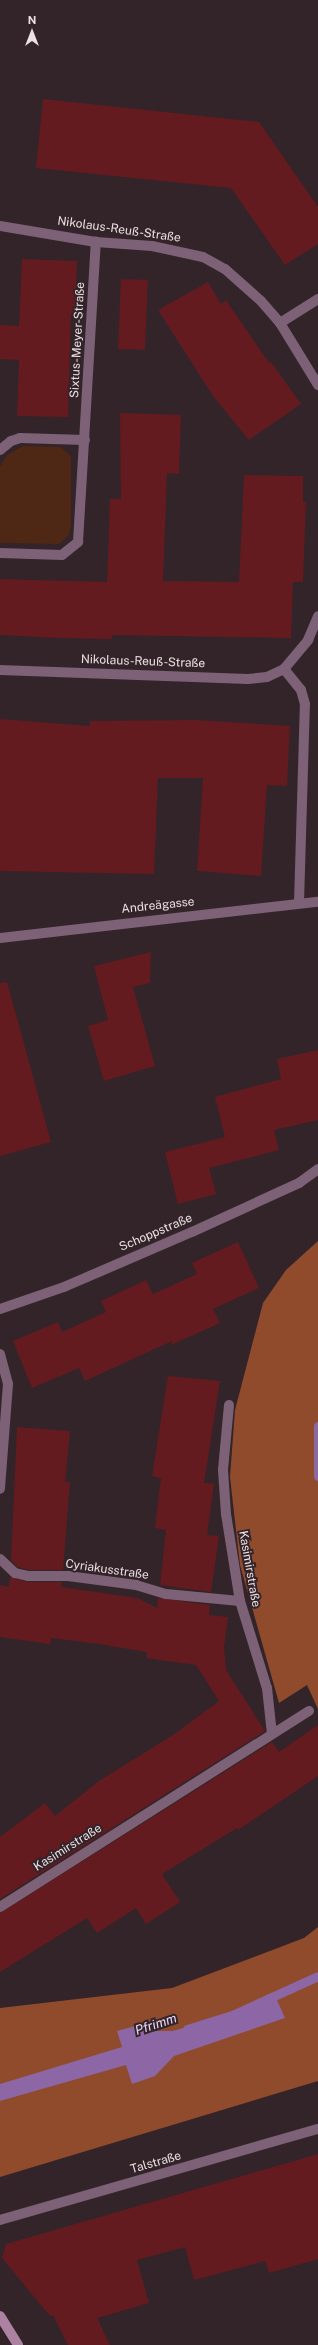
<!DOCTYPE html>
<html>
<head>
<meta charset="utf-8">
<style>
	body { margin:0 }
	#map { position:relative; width:318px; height:2345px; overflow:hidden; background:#332429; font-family:"Public Sans",sans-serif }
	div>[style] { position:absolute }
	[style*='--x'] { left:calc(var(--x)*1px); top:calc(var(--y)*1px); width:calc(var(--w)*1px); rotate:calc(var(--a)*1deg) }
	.green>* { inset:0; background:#4f2715 }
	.forest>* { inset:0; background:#904b2d }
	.water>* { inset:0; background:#8d66a5 }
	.stream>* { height:9px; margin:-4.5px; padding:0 4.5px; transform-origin:4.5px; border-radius:4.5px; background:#8d66a5 }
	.building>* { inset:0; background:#631b20 }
	.service>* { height:10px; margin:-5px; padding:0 5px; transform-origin:5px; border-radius:5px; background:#7d6176 }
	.minor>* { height:10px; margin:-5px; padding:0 5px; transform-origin:5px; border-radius:5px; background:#7d6176 }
	.secondary>* { height:10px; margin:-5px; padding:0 5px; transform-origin:5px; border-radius:5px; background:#ac81a2 }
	span { translate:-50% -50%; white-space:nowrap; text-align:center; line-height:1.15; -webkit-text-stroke:4px #332429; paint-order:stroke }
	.street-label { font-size:12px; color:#ebe0e3 }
	.water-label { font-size:13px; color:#edd8fb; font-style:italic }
	.north { position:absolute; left:12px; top:12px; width:40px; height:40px; -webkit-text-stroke:3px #332429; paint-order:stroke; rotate:0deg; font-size:11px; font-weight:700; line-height:16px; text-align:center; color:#ebe0e3 }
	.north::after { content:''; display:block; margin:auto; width:14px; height:18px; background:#ebe0e3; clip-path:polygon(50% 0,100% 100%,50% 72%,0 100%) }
</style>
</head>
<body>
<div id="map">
	<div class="green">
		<div style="clip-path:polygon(23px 446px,60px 447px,71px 456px,71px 527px,69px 535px,59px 544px,0 543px,0 467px,7px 455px)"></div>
	</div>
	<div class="forest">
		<div style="clip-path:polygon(318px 1241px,318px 1709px,307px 1685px,279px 1703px,240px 1565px,230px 1477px,235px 1410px,263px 1303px,286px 1270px)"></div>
		<div style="clip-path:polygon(318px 1927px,318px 2081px,0 2177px,0 2008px,172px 1988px,304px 1938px)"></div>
	</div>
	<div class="water">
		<div style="clip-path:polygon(277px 2000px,285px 2018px,174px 2056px,155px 2076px,132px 2084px,126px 2065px,0 2101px,0 2084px,122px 2047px,117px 2031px,143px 2024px,152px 2031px,172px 2031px,232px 2016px)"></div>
	</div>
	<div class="stream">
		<div style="--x:318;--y:1426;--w:50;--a:90"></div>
		<div style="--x:187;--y:2029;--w:47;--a:-17.3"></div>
		<div style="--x:232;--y:2015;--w:94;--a:-24.4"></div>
	</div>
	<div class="building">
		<div style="clip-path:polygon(43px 99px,259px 122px,318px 207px,318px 244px,285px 265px,231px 188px,36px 168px)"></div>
		<div style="clip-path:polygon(22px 259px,77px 261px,75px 315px,71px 314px,68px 417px,17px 416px,19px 360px,0 359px,0 325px,19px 326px)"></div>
		<div style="clip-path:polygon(121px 279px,148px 280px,145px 350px,118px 349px)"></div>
		<div style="clip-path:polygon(208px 282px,221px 304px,226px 300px,269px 363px,271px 362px,301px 404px,249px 440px,213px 396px,158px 310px)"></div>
		<div style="clip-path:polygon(120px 413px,181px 415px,179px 474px,167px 473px,163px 581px,239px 582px,244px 475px,303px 476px,303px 502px,306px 502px,303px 582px,293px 582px,291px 638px,112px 635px,112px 639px,59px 638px,0 635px,0 579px,107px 582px,110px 499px,121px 499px)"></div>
		<div style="clip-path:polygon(0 719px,90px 726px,90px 721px,196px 720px,290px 726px,287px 786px,267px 785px,261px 876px,197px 871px,203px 778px,158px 778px,154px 874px,0 871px)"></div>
		<div style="clip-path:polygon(151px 952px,150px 983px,133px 987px,155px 1066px,104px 1081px,88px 1026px,108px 1020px,94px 966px)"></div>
		<div style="clip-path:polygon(7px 982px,51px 1142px,0 1156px,0 983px)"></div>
		<div style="clip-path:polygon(318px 1050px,318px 1120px,274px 1130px,279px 1150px,209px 1168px,216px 1194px,178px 1204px,165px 1152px,225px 1137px,215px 1097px,281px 1079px,277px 1059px)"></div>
		<div style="clip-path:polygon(238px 1242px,259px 1288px,213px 1309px,220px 1323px,171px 1345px,172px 1341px,85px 1381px,79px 1368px,32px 1388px,13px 1341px,58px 1322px,62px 1332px,106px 1312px,101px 1301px,146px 1280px,153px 1294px,197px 1274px,192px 1263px)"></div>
		<div style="clip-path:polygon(168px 1376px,220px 1381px,204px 1483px,214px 1484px,207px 1535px,219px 1536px,211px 1592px,160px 1585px,166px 1530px,155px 1528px,161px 1478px,152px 1476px)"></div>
		<div style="clip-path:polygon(17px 1427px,70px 1431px,65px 1482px,70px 1482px,63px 1570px,29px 1570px,18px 1567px,11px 1560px)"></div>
		<div style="clip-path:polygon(10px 1577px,28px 1582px,62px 1582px,61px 1587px,137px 1598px,157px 1608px,158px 1598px,210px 1605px,209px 1615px,228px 1617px,224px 1647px,226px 1670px,265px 1731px,0 1899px,0 1837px,45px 1803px,55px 1816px,99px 1781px,176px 1733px,219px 1701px,196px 1665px,146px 1658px,147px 1652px,99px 1644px,51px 1638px,50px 1644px,0 1637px,0 1585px,9px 1587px)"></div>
		<div style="clip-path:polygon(318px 1725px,318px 1776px,238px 1830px,237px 1828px,162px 1874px,180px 1902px,146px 1924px,136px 1908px,97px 1933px,87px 1918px,0 1972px,0 1913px,272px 1742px,279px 1752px)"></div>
		<div style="clip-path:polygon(318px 2154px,318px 2259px,269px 2273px,265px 2261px,194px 2280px,185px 2247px,137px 2260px,149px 2303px,97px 2318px,110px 2345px,68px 2345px,53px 2315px,50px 2316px,2px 2258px,6px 2244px)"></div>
	</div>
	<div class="service">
		<div style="--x:280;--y:323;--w:45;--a:-32.3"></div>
	</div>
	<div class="minor">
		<div style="--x:0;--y:226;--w:97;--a:9.5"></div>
		<div style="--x:96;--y:242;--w:56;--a:4.1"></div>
		<div style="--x:152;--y:246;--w:52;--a:12.2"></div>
		<div style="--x:203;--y:257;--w:25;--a:29"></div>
		<div style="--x:225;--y:269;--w:48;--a:41.6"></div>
		<div style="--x:261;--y:301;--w:29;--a:49"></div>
		<div style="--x:280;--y:323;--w:73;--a:58.5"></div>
		<div style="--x:0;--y:450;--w:14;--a:-39"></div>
		<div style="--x:11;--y:441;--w:9;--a:-18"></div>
		<div style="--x:20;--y:438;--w:65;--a:1.8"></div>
		<div style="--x:0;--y:553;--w:62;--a:1.8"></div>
		<div style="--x:62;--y:555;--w:21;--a:-39"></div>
		<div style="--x:78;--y:542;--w:301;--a:-86.6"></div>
		<div style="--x:0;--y:670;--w:248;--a:2.1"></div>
		<div style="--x:248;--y:679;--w:19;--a:-6"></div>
		<div style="--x:267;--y:677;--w:19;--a:-25"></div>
		<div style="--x:299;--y:903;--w:199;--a:-88.3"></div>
		<div style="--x:305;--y:704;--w:15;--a:-106"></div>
		<div style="--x:301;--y:690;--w:27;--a:-129"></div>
		<div style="--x:284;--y:669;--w:38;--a:-50"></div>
		<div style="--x:308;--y:640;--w:26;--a:-67"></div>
		<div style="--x:0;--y:938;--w:320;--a:-6.5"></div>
		<div style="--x:0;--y:1309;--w:68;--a:-19"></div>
		<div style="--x:64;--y:1287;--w:139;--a:-23.3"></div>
		<div style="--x:192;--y:1232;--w:118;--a:-24.6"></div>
		<div style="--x:299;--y:1183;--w:24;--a:-36"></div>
		<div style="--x:0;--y:1354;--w:31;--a:75"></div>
		<div style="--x:8;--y:1384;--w:105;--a:94.4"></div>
		<div style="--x:229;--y:1405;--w:65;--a:95.3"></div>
		<div style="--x:223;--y:1470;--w:44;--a:86.1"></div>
		<div style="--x:226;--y:1514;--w:88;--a:80.9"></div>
		<div style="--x:240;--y:1601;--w:91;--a:72.8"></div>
		<div style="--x:267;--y:1688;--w:46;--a:83.8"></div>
		<div style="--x:0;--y:1559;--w:21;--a:43"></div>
		<div style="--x:15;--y:1573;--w:13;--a:13"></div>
		<div style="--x:28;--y:1576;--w:40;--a:0"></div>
		<div style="--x:68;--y:1576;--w:69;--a:7.5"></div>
		<div style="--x:136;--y:1585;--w:31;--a:17"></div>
		<div style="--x:166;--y:1594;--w:74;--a:5.4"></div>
		<div style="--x:0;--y:1907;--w:366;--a:-32.4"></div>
		<div style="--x:0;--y:2220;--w:331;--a:-16"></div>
	</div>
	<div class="secondary">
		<div style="--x:0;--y:2316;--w:34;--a:58"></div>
	</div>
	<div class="street-label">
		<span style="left:119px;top:230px;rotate:8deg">Nikolaus-Reuß-Straße</span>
		<span style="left:78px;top:340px;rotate:-87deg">Sixtus-Meyer-Straße</span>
		<span style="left:143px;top:662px;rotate:2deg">Nikolaus-Reuß-Straße</span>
		<span style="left:158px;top:906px;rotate:-6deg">Andreägasse</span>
		<span style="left:156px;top:1233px;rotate:-23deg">Schoppstraße</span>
		<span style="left:249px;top:1569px;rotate:80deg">Kasimirstraße</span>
		<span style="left:107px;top:1570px;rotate:8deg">Cyriakusstraße</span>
		<span style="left:68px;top:1848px;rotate:-32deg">Kasimirstraße</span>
		<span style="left:156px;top:2163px;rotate:-16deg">Talstraße</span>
	</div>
	<div class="water-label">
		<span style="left:156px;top:2025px;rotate:-18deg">Pfrimm</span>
	</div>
	<div class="north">N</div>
</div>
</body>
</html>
